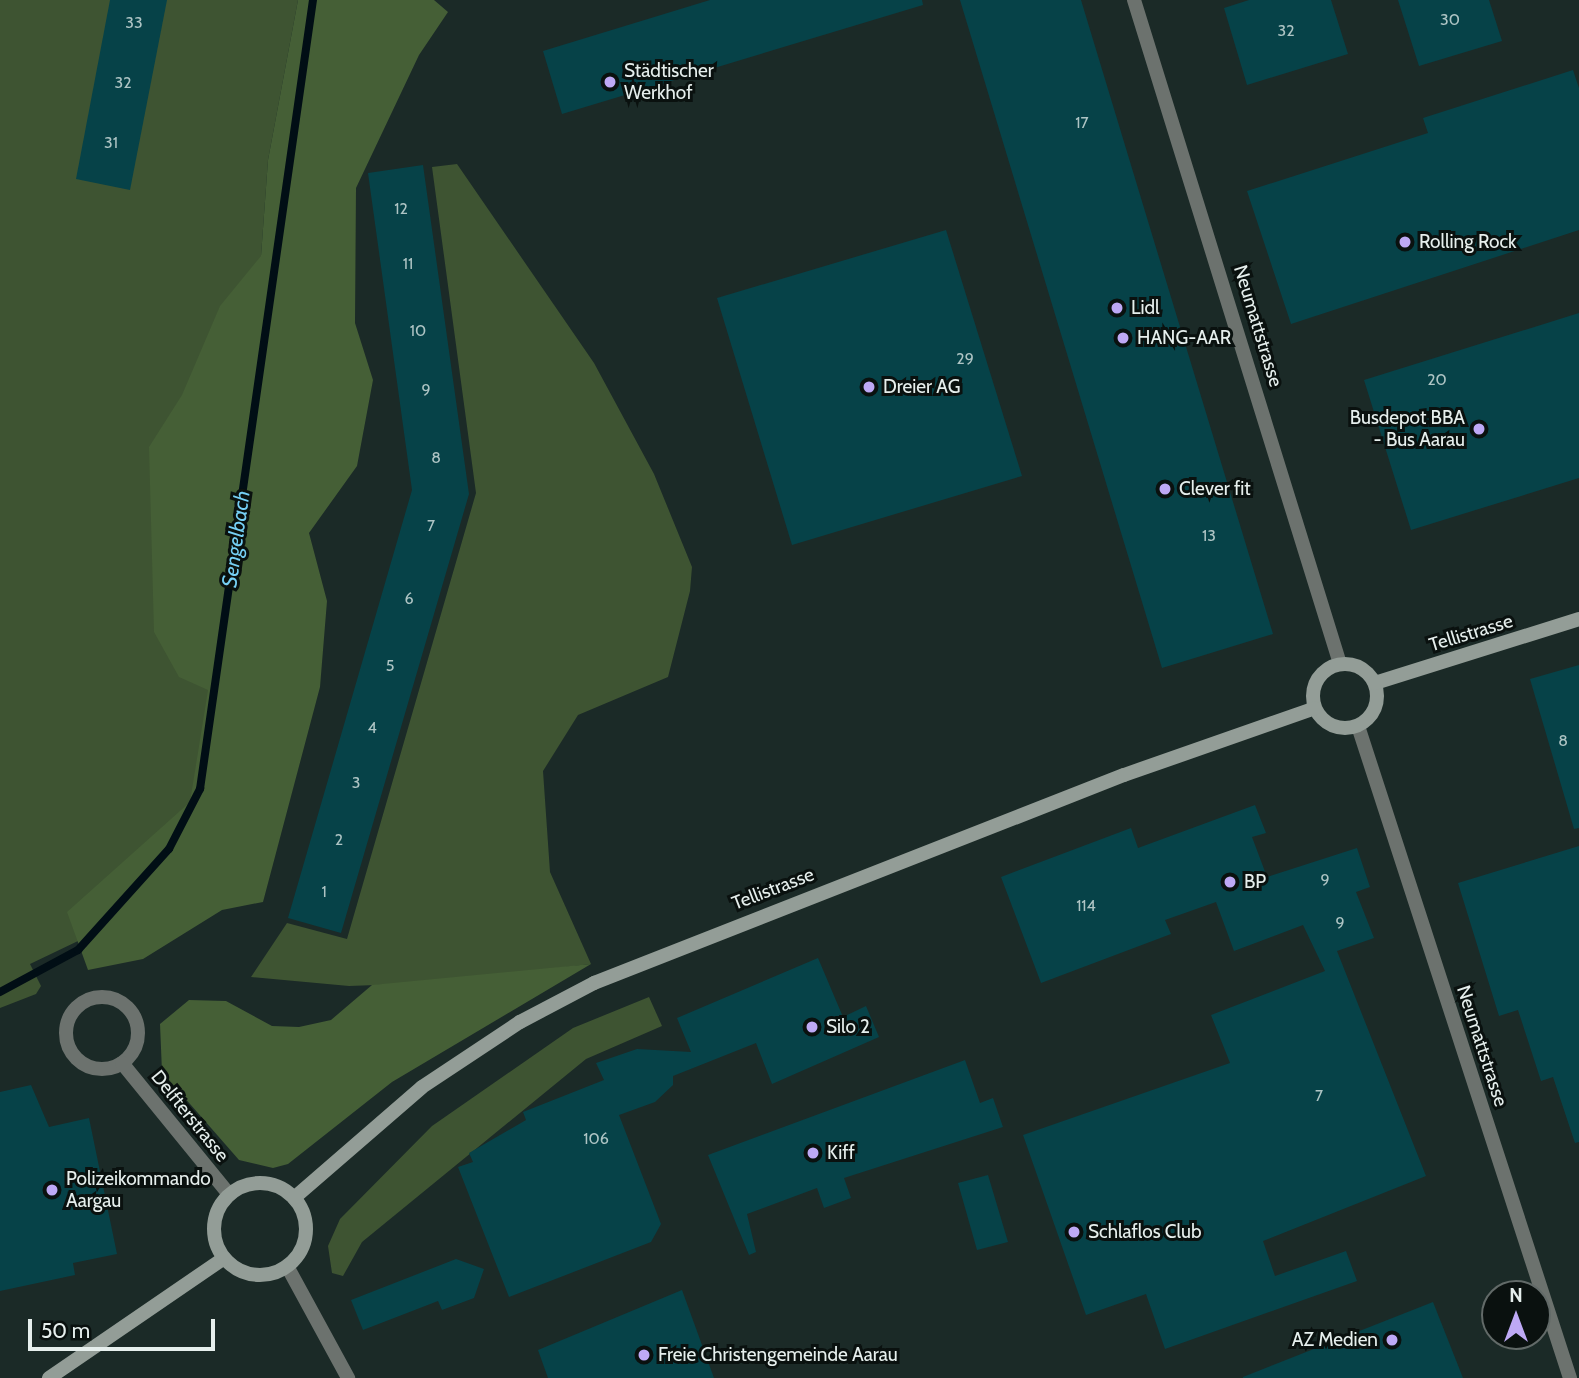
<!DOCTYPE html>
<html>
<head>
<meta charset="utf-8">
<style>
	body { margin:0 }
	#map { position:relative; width:1579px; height:1378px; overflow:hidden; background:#1b2a27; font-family:Cabin,sans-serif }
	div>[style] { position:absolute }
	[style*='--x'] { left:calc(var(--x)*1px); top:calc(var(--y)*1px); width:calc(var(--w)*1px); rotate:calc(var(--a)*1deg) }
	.green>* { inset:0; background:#3e5432 }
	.forest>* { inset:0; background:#455f36 }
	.stream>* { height:8px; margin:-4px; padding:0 4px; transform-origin:4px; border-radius:4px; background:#010e15 }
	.building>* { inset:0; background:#064248 }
	.minor>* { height:14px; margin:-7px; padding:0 7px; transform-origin:7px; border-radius:7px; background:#6c726e }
	.minor>.ring { margin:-7px; padding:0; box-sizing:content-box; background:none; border:14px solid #6c726e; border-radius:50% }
	.secondary>* { height:14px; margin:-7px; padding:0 7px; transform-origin:7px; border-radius:7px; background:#939d97 }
	.secondary>.ring { margin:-7px; padding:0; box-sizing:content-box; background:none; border:14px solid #939d97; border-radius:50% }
	.dots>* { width:19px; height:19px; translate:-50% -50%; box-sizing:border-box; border:4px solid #0a110f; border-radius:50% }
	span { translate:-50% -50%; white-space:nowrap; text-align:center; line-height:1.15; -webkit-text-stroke:6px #0a110f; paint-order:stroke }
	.number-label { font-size:16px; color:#aec4c4 }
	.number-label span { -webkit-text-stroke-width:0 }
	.poi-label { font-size:19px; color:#e6efed }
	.left { translate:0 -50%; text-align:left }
	.right { translate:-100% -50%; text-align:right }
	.street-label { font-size:19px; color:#e6efed }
	.water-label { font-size:21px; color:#76d0f5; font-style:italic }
	.north { position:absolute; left:1481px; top:1280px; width:70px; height:70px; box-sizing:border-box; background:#0a110f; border:2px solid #626a68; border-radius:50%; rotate:0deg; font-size:19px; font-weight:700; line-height:28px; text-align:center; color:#e6efed }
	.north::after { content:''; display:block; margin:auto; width:24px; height:32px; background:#bea9f5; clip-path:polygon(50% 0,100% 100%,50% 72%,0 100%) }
	.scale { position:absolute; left:28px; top:1319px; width:187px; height:32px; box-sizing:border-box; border:4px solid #e6efed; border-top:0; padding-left:9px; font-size:21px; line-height:24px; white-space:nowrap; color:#e6efed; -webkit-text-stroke:5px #0a110f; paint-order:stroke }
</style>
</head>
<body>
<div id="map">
	<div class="green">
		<div style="clip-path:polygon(0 0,298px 0,268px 160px,261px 256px,259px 622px,172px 896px,30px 964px,41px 986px,36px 994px,0 1008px)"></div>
		<div style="clip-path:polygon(457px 164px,594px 363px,654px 474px,692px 567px,690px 591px,668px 677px,578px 715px,543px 771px,550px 872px,591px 964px,430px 983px,349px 986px,251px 977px,287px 923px,347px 939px,476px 493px,432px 167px)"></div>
		<div style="clip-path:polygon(649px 997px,662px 1026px,586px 1059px,362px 1242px,343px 1276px,332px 1273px,328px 1246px,340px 1219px,432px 1126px,573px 1028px)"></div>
	</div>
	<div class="forest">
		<div style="clip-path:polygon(298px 0,434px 0,448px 12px,419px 55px,356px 188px,355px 323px,373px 380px,357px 466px,309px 533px,327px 601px,320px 687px,263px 902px,222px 910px,143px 959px,88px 970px,67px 912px,190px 802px,208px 690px,179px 677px,154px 632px,149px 447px,182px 395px,220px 306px,261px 256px,268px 160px)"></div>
		<div style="clip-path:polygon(591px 964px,392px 1082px,288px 1164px,273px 1168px,239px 1160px,162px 1072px,160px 1024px,189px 1000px,226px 1001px,272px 1026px,299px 1027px,331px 1020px,372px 985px)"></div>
	</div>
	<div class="stream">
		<div style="--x:0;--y:992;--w:89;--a:-28.3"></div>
		<div style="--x:78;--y:950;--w:136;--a:-48"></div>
		<div style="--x:169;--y:849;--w:68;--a:-62.7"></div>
		<div style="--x:200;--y:789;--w:797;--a:-81.85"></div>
	</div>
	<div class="building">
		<div style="clip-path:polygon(110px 0,167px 0,130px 190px,76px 179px)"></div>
		<div style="clip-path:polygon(710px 0,922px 0,923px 5px,562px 114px,543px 51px)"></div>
		<div style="clip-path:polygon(960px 0,1081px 0,1273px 634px,1162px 668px)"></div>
		<div style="clip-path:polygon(1249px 0,1331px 0,1348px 54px,1247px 85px,1224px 8px)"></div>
		<div style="clip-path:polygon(1398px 0,1489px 0,1502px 41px,1419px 66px)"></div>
		<div style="clip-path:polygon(1573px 70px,1579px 88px,1579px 230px,1291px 324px,1247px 191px,1428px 133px,1423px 118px)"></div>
		<div style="clip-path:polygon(423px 165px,469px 494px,341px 933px,288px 918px,412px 490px,368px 173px)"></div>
		<div style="clip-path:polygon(946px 230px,1022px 476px,792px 545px,717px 298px)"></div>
		<div style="clip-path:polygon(1579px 313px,1579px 478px,1411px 530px,1364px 380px)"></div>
		<div style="clip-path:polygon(1579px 665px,1579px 828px,1574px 829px,1530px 679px)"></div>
		<div style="clip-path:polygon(1255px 805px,1266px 833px,1252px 837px,1267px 877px,1357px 848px,1370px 887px,1356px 892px,1374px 938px,1337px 951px,1426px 1176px,1263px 1241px,1275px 1276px,1346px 1251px,1357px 1281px,1165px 1349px,1146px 1294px,1086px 1315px,1023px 1135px,1230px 1063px,1211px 1015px,1325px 971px,1303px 925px,1234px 951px,1216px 902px,1165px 920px,1171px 934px,1041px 983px,1001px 877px,1131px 828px,1138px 848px)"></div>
		<div style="clip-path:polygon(1579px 846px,1579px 1142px,1575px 1143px,1553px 1077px,1541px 1081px,1518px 1010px,1499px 1016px,1458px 883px)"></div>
		<div style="clip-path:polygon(818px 958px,843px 1017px,866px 1006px,879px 1037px,772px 1084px,756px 1043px,673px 1076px,673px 1085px,655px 1102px,619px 1115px,661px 1224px,651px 1242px,509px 1297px,458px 1167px,473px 1162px,469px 1153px,526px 1120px,523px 1112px,604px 1080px,596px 1063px,637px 1049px,691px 1052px,677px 1018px)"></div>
		<div style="clip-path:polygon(965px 1060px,980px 1103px,993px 1098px,1003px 1127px,844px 1178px,851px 1198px,824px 1208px,817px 1188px,747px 1214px,756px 1252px,749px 1255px,708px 1155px)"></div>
		<div style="clip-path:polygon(31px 1085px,49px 1127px,89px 1118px,117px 1254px,73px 1263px,75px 1275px,0 1291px,0 1092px)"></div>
		<div style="clip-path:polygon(988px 1175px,1008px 1242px,977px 1250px,958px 1183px)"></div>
		<div style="clip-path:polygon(456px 1259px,484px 1269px,474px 1298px,442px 1310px,438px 1301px,363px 1330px,351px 1300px)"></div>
		<div style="clip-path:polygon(682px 1290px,714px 1378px,548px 1378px,538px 1350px)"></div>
		<div style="clip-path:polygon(1433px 1302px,1463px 1378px,1243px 1378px,1243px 1377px)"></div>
	</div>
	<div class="minor">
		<div style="--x:1134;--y:0;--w:695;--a:72.76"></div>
		<div style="--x:1358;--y:726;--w:686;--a:71.99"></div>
		<div class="ring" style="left:66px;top:997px;width:58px;height:58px"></div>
		<div style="--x:122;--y:1063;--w:169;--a:50.8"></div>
		<div style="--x:287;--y:1266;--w:128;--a:61.4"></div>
	</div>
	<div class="secondary">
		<div class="ring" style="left:1313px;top:664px;width:50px;height:50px"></div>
		<div style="--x:1375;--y:683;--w:214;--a:-17.4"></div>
		<div class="ring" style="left:214px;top:1183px;width:78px;height:78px"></div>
		<div style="--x:294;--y:1198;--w:169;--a:-40.9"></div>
		<div style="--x:422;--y:1087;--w:118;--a:-33.6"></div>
		<div style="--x:520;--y:1022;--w:84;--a:-27.8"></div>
		<div style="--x:594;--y:983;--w:569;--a:-21.43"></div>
		<div style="--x:1124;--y:775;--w:202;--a:-19.3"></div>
		<div style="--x:49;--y:1378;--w:212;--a:-34.4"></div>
	</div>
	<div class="dots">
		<div style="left:610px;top:82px;background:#bea9f5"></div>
		<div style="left:1405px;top:242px;background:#bea9f5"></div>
		<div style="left:1117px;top:308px;background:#bea9f5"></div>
		<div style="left:1123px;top:338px;background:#bea9f5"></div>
		<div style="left:869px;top:387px;background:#bea9f5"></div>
		<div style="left:1479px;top:429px;background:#bea9f5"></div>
		<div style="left:1165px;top:489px;background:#bea9f5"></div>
		<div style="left:1230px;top:882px;background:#bea9f5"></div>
		<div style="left:812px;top:1027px;background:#bea9f5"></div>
		<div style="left:813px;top:1153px;background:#bea9f5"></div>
		<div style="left:52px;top:1190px;background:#bea9f5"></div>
		<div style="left:1074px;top:1232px;background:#bea9f5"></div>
		<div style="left:1392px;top:1340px;background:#bea9f5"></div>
		<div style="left:644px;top:1355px;background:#bea9f5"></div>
	</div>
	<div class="number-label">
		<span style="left:1450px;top:20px">30</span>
		<span style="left:134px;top:23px">33</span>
		<span style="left:1286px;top:31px">32</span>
		<span style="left:123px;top:83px">32</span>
		<span style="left:1082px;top:123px">17</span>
		<span style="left:111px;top:143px">31</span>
		<span style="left:401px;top:209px">12</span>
		<span style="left:408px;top:264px">11</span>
		<span style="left:418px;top:331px">10</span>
		<span style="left:965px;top:359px">29</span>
		<span style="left:1437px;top:380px">20</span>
		<span style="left:426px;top:390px">9</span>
		<span style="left:436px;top:458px">8</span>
		<span style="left:431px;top:526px">7</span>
		<span style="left:1209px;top:536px">13</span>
		<span style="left:409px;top:599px">6</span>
		<span style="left:390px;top:666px">5</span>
		<span style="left:372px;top:728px">4</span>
		<span style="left:1563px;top:741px">8</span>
		<span style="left:356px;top:783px">3</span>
		<span style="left:339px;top:840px">2</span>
		<span style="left:1325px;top:880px">9</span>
		<span style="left:324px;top:892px">1</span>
		<span style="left:1086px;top:906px">114</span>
		<span style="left:1340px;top:923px">9</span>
		<span style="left:1319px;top:1096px">7</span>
		<span style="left:596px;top:1139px">106</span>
	</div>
	<div class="poi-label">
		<span class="left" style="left:624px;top:82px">Städtischer<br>Werkhof</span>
		<span class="left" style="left:1419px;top:242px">Rolling Rock</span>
		<span class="left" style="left:1131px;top:308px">Lidl</span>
		<span class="left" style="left:1137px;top:338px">HANG-AAR</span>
		<span class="left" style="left:883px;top:387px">Dreier AG</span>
		<span class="right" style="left:1465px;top:429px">Busdepot BBA<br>- Bus Aarau</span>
		<span class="left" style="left:1179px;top:489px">Clever fit</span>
		<span class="left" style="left:1244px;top:882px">BP</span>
		<span class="left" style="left:826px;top:1027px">Silo 2</span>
		<span class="left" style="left:827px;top:1153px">Kiff</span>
		<span class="left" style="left:66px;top:1190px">Polizeikommando<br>Aargau</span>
		<span class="left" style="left:1088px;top:1232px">Schlaflos Club</span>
		<span class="right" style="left:1378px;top:1340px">AZ Medien</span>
		<span class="left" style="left:658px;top:1355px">Freie Christengemeinde Aarau</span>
	</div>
	<div class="street-label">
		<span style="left:1258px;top:326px;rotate:73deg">Neumattstrasse</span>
		<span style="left:1471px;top:633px;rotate:-17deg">Tellistrasse</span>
		<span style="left:773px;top:889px;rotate:-21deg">Tellistrasse</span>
		<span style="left:1482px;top:1046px;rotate:72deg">Neumattstrasse</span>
		<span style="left:190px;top:1116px;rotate:51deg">Delfterstrasse</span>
	</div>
	<div class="water-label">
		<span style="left:236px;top:539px;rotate:-82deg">Sengelbach</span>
	</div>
	<div class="north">N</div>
	<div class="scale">50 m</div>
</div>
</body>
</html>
